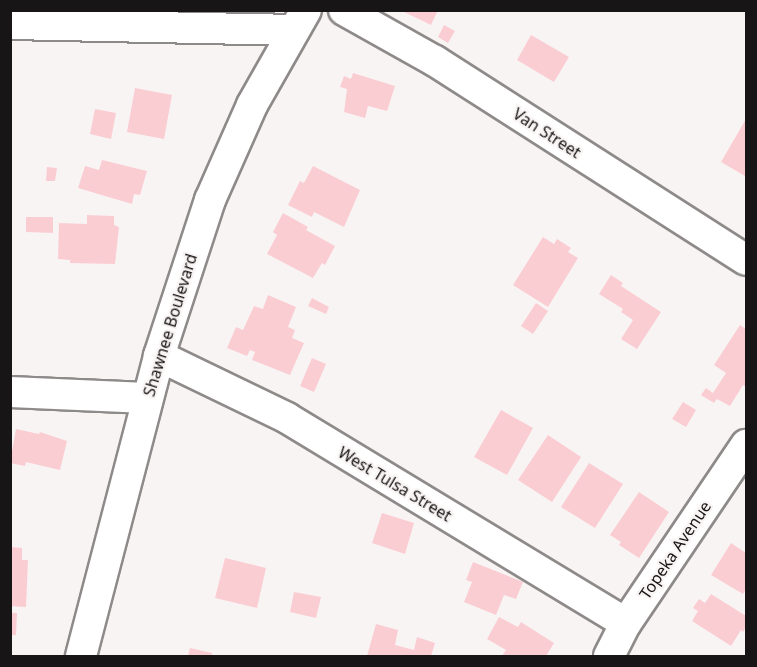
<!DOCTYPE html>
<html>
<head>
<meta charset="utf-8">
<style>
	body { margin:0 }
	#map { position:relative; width:757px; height:667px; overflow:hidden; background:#f9f4f4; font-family:"Noto Sans",sans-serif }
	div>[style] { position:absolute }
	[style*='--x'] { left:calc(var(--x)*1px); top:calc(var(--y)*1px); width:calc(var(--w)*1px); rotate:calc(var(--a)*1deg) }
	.building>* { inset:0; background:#facdd3 }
	.roads { filter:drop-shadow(2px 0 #8f8a8a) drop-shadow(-2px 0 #8f8a8a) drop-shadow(0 2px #8f8a8a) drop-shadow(0 -2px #8f8a8a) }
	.minor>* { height:30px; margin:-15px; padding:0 15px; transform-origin:15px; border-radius:15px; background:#fff }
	span { translate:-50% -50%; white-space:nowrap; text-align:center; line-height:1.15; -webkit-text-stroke:4.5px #f9f4f4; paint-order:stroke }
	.street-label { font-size:16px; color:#171516 }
	.frame { position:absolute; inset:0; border:12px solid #171516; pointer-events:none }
</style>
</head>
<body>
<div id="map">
	<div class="building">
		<div style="clip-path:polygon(400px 10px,438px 10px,431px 25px)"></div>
		<div style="clip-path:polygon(444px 25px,455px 31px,448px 43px,438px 37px)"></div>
		<div style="clip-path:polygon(531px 35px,569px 57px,554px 82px,517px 60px)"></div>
		<div style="clip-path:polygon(353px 73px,395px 86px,387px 111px,368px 106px,365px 118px,344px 112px,347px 89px,340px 87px,344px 76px,351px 79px)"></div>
		<div style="clip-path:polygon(135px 88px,172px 95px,164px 139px,127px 132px)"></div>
		<div style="clip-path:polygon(95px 109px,116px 113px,111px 139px,90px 134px)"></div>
		<div style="clip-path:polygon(746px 119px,746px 174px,745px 176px,721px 162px)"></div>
		<div style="clip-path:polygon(102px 160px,147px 171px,140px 195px,134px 194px,132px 204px,78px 188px,85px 166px,99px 170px)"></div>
		<div style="clip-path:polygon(313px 166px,360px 190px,344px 227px,314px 212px,312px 217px,288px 205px,300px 181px,304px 183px)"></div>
		<div style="clip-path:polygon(47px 167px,57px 168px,55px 181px,46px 181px)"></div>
		<div style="clip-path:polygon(283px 213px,308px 227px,306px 230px,335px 246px,325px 265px,322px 263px,313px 278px,267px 254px,277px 235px,273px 232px)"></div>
		<div style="clip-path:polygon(87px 215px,114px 216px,114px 225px,119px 227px,115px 264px,70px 263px,70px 260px,58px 259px,59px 223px,87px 224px)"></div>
		<div style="clip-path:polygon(26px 217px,53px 217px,53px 233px,26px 232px)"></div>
		<div style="clip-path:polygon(543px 237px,554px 244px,557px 239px,571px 248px,568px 252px,578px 258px,548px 307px,513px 285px)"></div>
		<div style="clip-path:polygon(611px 275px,623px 283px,621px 286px,661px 312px,637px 349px,621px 339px,633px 320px,621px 312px,623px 309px,599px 294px)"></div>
		<div style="clip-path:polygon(268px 295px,296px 307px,288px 327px,295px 330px,292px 338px,304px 343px,290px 375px,252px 360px,255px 352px,250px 350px,247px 356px,227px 348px,236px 327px,243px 330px,254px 306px,263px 309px)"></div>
		<div style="clip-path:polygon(312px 298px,329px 307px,326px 314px,308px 306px)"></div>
		<div style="clip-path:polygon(536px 303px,548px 311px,533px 334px,521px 326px)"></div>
		<div style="clip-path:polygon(740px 325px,746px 329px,746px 387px,743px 385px,730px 406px,717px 399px,714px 403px,701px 395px,706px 388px,713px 393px,726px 373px,714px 365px)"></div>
		<div style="clip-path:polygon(312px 358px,326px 364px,314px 392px,300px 386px)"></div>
		<div style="clip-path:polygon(683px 402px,696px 410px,686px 427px,672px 419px)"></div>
		<div style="clip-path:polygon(501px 410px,533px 428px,507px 475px,474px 457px)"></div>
		<div style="clip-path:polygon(16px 429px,39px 434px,40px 432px,67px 441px,60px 470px,26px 462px,25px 466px,10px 463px)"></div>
		<div style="clip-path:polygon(548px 435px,581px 457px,552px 502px,518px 480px)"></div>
		<div style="clip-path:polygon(589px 463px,623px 484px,595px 528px,561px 507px)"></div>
		<div style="clip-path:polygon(639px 492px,669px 512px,639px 558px,619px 545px,621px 542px,610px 535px)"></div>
		<div style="clip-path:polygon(382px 513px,414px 523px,405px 554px,372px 543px)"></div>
		<div style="clip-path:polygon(731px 543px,746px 553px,746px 589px,743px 594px,711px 575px)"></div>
		<div style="clip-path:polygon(10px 547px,22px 548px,22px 560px,28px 560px,26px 607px,10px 606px)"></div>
		<div style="clip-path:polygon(225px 558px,266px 568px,257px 608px,215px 598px)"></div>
		<div style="clip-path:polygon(473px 562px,523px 582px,516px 599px,504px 595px,496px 615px,464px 602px,472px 582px,466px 580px)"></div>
		<div style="clip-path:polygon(294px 592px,321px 597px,316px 618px,290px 612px)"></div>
		<div style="clip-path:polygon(711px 594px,746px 616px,746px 627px,743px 632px,741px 630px,731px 646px,692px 621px,698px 611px,693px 608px,699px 599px,705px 603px)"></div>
		<div style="clip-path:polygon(10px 613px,17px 613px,16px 635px,10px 635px)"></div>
		<div style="clip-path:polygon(499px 617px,518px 627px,521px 622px,554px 643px,546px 656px,502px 656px,506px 650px,487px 639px)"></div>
		<div style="clip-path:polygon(376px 624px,398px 630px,395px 645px,414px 650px,417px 637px,435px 643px,431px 656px,367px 656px)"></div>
		<div style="clip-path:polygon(190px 648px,212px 653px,212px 656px,188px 656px)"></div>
	</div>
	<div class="roads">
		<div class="minor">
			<div style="--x:344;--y:10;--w:104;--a:29.3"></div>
			<div style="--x:435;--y:61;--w:369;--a:32.6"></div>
			<div style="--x:10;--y:24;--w:284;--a:1.2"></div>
			<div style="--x:159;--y:356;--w:142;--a:25.8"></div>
			<div style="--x:287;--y:418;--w:396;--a:31.2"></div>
			<div style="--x:10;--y:392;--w:137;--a:2.5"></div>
			<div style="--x:81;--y:656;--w:310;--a:-75.4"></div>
			<div style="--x:159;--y:356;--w:164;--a:-71.9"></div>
			<div style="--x:210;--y:200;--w:104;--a:-66.1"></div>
			<div style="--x:252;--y:105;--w:109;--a:-60.4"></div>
			<div style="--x:609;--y:656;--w:37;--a:-63"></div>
			<div style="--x:626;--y:623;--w:215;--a:-56"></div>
		</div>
	</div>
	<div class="street-label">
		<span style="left:547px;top:133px;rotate:33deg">Van Street</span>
		<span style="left:170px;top:325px;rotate:-73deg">Shawnee Boulevard</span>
		<span style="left:395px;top:484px;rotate:31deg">West Tulsa Street</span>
		<span style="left:675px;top:550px;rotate:-56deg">Topeka Avenue</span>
	</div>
	<div class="frame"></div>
</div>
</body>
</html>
